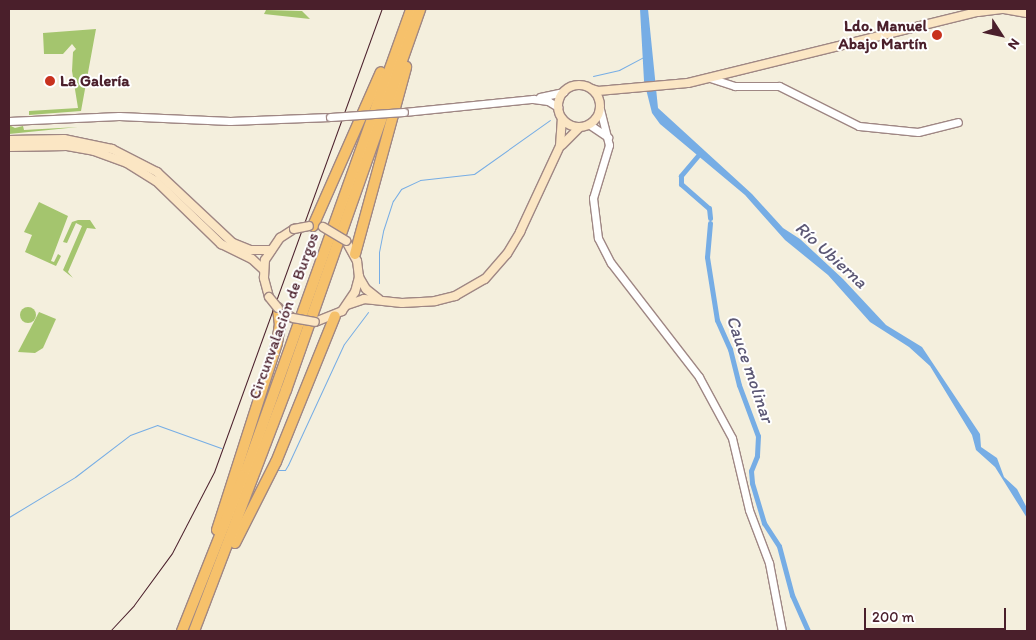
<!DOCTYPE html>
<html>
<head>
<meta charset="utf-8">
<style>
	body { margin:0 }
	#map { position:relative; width:1036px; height:640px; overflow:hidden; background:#f4efdd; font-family:Itim,sans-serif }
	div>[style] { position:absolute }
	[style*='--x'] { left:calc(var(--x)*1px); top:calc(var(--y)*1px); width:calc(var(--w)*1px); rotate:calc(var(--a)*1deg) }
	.green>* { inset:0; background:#a4c56e }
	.round { border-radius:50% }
	.water>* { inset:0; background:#76ade5 }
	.stream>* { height:1px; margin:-0.5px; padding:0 0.5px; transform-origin:0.5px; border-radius:0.5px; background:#76ade5 }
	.canal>* { height:5px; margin:-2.5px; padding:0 2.5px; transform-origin:2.5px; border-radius:2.5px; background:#76ade5 }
	.roads { filter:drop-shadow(1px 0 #9f8784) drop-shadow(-1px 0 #9f8784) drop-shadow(0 1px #9f8784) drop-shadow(0 -1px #9f8784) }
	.tertiary>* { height:7px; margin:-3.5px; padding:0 3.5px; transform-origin:3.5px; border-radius:3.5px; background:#fff }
	.secondary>* { height:8px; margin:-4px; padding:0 4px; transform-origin:4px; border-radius:4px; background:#fbe6c4 }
	.secondary>.ring { margin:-4px; padding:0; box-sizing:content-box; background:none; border:8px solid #fbe6c4; border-radius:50% }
	.motorway>* { height:10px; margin:-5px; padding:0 5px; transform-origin:5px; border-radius:5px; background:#f6c16b }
	.rail>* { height:1px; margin:-0.5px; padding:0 0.5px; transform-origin:0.5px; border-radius:0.5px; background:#4a1f2b }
	.bridges { filter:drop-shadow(1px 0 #9f8784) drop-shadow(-1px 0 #9f8784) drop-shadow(0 1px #9f8784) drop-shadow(0 -1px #9f8784) }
	.tertiary-bridge>* { height:7px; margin:-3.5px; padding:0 3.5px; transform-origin:3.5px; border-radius:3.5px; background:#fff }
	.secondary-bridge>* { height:8px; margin:-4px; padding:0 4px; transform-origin:4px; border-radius:4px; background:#fbe6c4 }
	.dots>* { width:14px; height:14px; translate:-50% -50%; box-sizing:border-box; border:2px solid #fff; border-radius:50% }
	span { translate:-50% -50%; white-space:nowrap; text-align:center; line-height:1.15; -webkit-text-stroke:4px #fff; paint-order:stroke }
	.poi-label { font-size:16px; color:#4a1f2b; font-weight:700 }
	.right { translate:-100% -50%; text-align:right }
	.left { translate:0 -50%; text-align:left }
	.street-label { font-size:16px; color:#4a1f2b }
	.water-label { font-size:18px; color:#5c5875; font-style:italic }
	.frame { position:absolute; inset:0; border:10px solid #4a1f2b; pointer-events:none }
	.north { position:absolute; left:976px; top:10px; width:50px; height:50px; -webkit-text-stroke:4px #fff; paint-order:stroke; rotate:125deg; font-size:14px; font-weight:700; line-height:20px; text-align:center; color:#4a1f2b }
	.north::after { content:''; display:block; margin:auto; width:18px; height:22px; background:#4a1f2b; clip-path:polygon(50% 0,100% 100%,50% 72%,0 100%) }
	.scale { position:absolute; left:864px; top:608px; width:142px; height:22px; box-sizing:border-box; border:2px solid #4a1f2b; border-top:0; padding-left:6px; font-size:15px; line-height:18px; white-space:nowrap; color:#4a1f2b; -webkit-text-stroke:4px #fff; paint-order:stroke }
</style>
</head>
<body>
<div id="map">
	<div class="green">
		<div style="clip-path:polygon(266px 10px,302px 11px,310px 19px,264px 14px)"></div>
		<div style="clip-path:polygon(96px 29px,81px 111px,29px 115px,29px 111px,78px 108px,72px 71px,73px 52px,76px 49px,72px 44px,63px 54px,44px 54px,43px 33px)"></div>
		<div style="clip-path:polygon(9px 125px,15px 128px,23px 126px,24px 130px,78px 127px,9px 134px)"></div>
		<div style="clip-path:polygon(39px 202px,68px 216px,51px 261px,54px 262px,58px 254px,61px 256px,56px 266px,25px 252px,32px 235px,24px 232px)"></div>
		<div style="clip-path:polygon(78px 220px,90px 220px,96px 229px,87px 228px,68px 272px,73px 278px,63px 270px,82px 226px,76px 223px,67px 243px,63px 242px,72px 222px)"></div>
		<div class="round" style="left:20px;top:307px;width:16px;height:16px"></div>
		<div style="clip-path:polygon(39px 312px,56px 319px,43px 348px,35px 353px,18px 352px)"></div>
	</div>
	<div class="water">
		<div style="clip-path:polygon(640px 9px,648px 9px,658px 108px,752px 194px,783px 228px,800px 239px,843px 279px,886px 325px,922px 347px,980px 434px,981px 447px,997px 458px,1004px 477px,1017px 489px,1027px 508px,1027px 518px,995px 467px,976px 450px,972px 435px,930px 366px,909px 347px,870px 322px,828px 275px,785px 240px,745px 195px,660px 124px,652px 113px,644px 81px)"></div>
	</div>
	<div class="stream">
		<div style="--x:593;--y:76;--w:27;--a:-13"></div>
		<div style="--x:619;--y:70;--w:27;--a:-28"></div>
		<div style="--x:379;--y:283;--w:31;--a:-90"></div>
		<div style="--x:379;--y:252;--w:21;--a:-79"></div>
		<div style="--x:383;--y:231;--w:32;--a:-72"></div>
		<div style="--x:393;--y:201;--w:14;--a:-56"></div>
		<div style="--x:401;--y:189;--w:21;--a:-25"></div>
		<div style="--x:420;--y:180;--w:54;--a:-6.3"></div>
		<div style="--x:474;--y:174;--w:93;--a:-35.4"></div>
		<div style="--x:278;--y:470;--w:7;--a:0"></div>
		<div style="--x:285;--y:470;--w:6;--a:-59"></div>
		<div style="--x:288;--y:465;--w:133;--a:-65.2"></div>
		<div style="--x:344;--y:344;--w:40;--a:-53"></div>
		<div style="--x:9;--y:517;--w:77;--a:-31.2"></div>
		<div style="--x:75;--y:477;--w:69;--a:-37.4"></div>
		<div style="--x:130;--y:435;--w:29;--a:-20"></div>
		<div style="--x:157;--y:425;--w:68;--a:19.8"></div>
	</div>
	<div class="canal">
		<div style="--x:700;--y:153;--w:30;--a:130"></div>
		<div style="--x:681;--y:176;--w:8;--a:90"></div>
		<div style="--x:681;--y:184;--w:37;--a:41"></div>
		<div style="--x:709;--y:208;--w:10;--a:84"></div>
		<div style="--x:710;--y:223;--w:34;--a:95"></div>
		<div style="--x:707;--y:257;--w:64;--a:81"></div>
		<div style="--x:717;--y:320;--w:32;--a:66"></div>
		<div style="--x:730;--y:349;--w:37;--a:76"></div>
		<div style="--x:739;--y:385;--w:54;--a:69.6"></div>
		<div style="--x:758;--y:436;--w:20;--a:93"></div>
		<div style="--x:757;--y:456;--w:16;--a:112"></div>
		<div style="--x:751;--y:471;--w:12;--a:85"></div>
		<div style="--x:752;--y:483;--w:42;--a:73.3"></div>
		<div style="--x:764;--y:523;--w:27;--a:57"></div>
		<div style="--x:779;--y:546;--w:51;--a:75.1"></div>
		<div style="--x:792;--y:595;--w:39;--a:66"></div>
	</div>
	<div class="roads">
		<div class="tertiary">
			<div style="--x:710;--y:78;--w:26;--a:18"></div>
			<div style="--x:735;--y:86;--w:44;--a:0"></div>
			<div style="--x:779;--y:86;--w:89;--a:26.6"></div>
			<div style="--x:859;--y:126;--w:59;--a:5.8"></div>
			<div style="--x:918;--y:132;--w:41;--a:-14"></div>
			<div style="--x:540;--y:97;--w:24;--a:-12"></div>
			<div style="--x:600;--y:109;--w:37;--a:76"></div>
			<div style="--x:609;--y:145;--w:55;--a:106.8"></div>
			<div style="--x:593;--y:198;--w:40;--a:82.9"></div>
			<div style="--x:598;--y:238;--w:28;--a:63"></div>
			<div style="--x:611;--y:263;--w:144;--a:52.3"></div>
			<div style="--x:699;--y:377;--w:69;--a:61.6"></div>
			<div style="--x:732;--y:438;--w:74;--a:76.7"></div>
			<div style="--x:749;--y:510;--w:57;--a:69.3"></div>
			<div style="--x:769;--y:563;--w:69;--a:79.2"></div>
			<div style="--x:404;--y:112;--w:130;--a:-5.8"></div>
			<div style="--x:533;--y:99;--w:15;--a:8"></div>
			<div style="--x:548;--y:101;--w:12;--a:31"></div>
			<div style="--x:9;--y:121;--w:110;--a:-2.6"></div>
			<div style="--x:119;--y:116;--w:111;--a:2.6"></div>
			<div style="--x:230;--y:121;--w:100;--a:-2.3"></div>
			<div style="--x:590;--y:125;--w:22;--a:34"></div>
		</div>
		<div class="secondary">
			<div class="ring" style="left:558px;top:85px;width:34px;height:34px"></div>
			<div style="--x:592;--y:89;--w:6;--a:18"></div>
			<div style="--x:598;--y:91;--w:90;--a:-5.1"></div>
			<div style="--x:688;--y:83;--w:299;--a:-13.8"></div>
			<div style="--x:978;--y:12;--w:26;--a:-7"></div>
			<div style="--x:1004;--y:9;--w:23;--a:10"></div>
			<div style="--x:9;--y:140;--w:55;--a:-1"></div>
			<div style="--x:64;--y:139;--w:49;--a:11.8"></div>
			<div style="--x:112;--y:149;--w:51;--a:27.1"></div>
			<div style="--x:157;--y:172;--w:104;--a:43.1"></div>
			<div style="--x:233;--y:243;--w:18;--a:22"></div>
			<div style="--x:250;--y:250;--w:21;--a:0"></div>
			<div style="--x:562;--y:145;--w:24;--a:-45"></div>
			<div style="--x:9;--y:147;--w:58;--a:-1"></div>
			<div style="--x:67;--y:146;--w:27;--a:10"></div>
			<div style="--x:94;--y:151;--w:35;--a:20"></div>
			<div style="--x:127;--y:163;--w:34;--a:32"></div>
			<div style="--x:156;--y:181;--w:91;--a:44.1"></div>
			<div style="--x:221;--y:244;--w:34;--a:26"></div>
			<div style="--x:252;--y:259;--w:16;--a:43"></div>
			<div style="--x:359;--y:277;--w:14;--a:60"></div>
			<div style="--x:366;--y:289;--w:16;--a:38"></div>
			<div style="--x:269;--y:297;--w:20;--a:-105"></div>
			<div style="--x:264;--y:278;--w:18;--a:-87"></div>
			<div style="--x:265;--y:260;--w:27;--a:-56"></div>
			<div style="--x:280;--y:238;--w:17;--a:-33"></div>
			<div style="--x:347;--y:305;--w:18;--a:-19"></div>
			<div style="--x:364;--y:299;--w:38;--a:6"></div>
			<div style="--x:402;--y:303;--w:33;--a:-3"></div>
			<div style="--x:435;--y:301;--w:21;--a:-14"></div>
			<div style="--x:455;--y:296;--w:34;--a:-30"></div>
			<div style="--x:485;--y:279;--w:33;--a:-49"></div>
			<div style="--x:507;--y:254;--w:26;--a:-59"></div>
			<div style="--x:520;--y:232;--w:95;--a:-65.1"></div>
			<div style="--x:560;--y:146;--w:26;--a:-86"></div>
			<div style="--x:278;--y:308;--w:18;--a:34"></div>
			<div style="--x:315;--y:322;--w:29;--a:-22"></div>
			<div style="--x:342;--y:311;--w:23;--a:-56"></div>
			<div style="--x:355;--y:292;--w:16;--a:-75"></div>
			<div style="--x:359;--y:277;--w:16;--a:-97"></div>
			<div style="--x:357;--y:261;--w:23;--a:-119"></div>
		</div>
		<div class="motorway">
			<div style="--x:313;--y:226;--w:168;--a:-66.2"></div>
			<div style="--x:355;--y:254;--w:194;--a:-74.7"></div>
			<div style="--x:217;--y:530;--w:196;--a:-72.2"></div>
			<div style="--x:277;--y:343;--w:18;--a:-81"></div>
			<div style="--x:280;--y:325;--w:17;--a:-97"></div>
			<div style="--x:235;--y:543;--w:91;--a:-63.2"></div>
			<div style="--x:276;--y:462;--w:157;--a:-68"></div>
			<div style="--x:182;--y:631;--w:175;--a:-68.3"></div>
			<div style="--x:247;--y:468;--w:487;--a:-70.3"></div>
			<div style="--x:194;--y:631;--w:258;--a:-69.1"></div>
			<div style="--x:286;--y:390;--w:404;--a:-70.6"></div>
		</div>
	</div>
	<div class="rail">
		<div style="--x:110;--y:631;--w:35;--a:-47"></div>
		<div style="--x:134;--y:605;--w:64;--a:-53.8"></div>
		<div style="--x:172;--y:553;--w:91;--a:-62.6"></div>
		<div style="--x:214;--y:472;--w:493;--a:-70.1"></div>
	</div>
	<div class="bridges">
		<div class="tertiary-bridge">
			<div style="--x:330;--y:117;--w:74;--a:-3.9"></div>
		</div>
		<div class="secondary-bridge">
			<div style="--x:323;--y:227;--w:27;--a:31"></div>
			<div style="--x:294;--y:229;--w:15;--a:-11"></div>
			<div style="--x:269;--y:297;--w:14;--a:51"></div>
			<div style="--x:293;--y:318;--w:22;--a:10"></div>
		</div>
	</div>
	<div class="dots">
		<div style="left:937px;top:35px;background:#c8321e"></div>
		<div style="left:50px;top:81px;background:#c8321e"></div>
	</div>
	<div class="poi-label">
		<span class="right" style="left:927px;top:35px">Ldo. Manuel<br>Abajo Martín</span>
		<span class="left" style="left:60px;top:81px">La Galería</span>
	</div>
	<div class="street-label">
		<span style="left:284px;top:316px;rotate:-70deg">Circunvalación de Burgos</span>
	</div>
	<div class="water-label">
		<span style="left:831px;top:255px;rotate:42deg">Río Ubierna</span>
		<span style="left:750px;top:369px;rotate:71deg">Cauce molinar</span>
	</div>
	<div class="frame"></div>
	<div class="north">N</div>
	<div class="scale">200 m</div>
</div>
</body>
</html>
